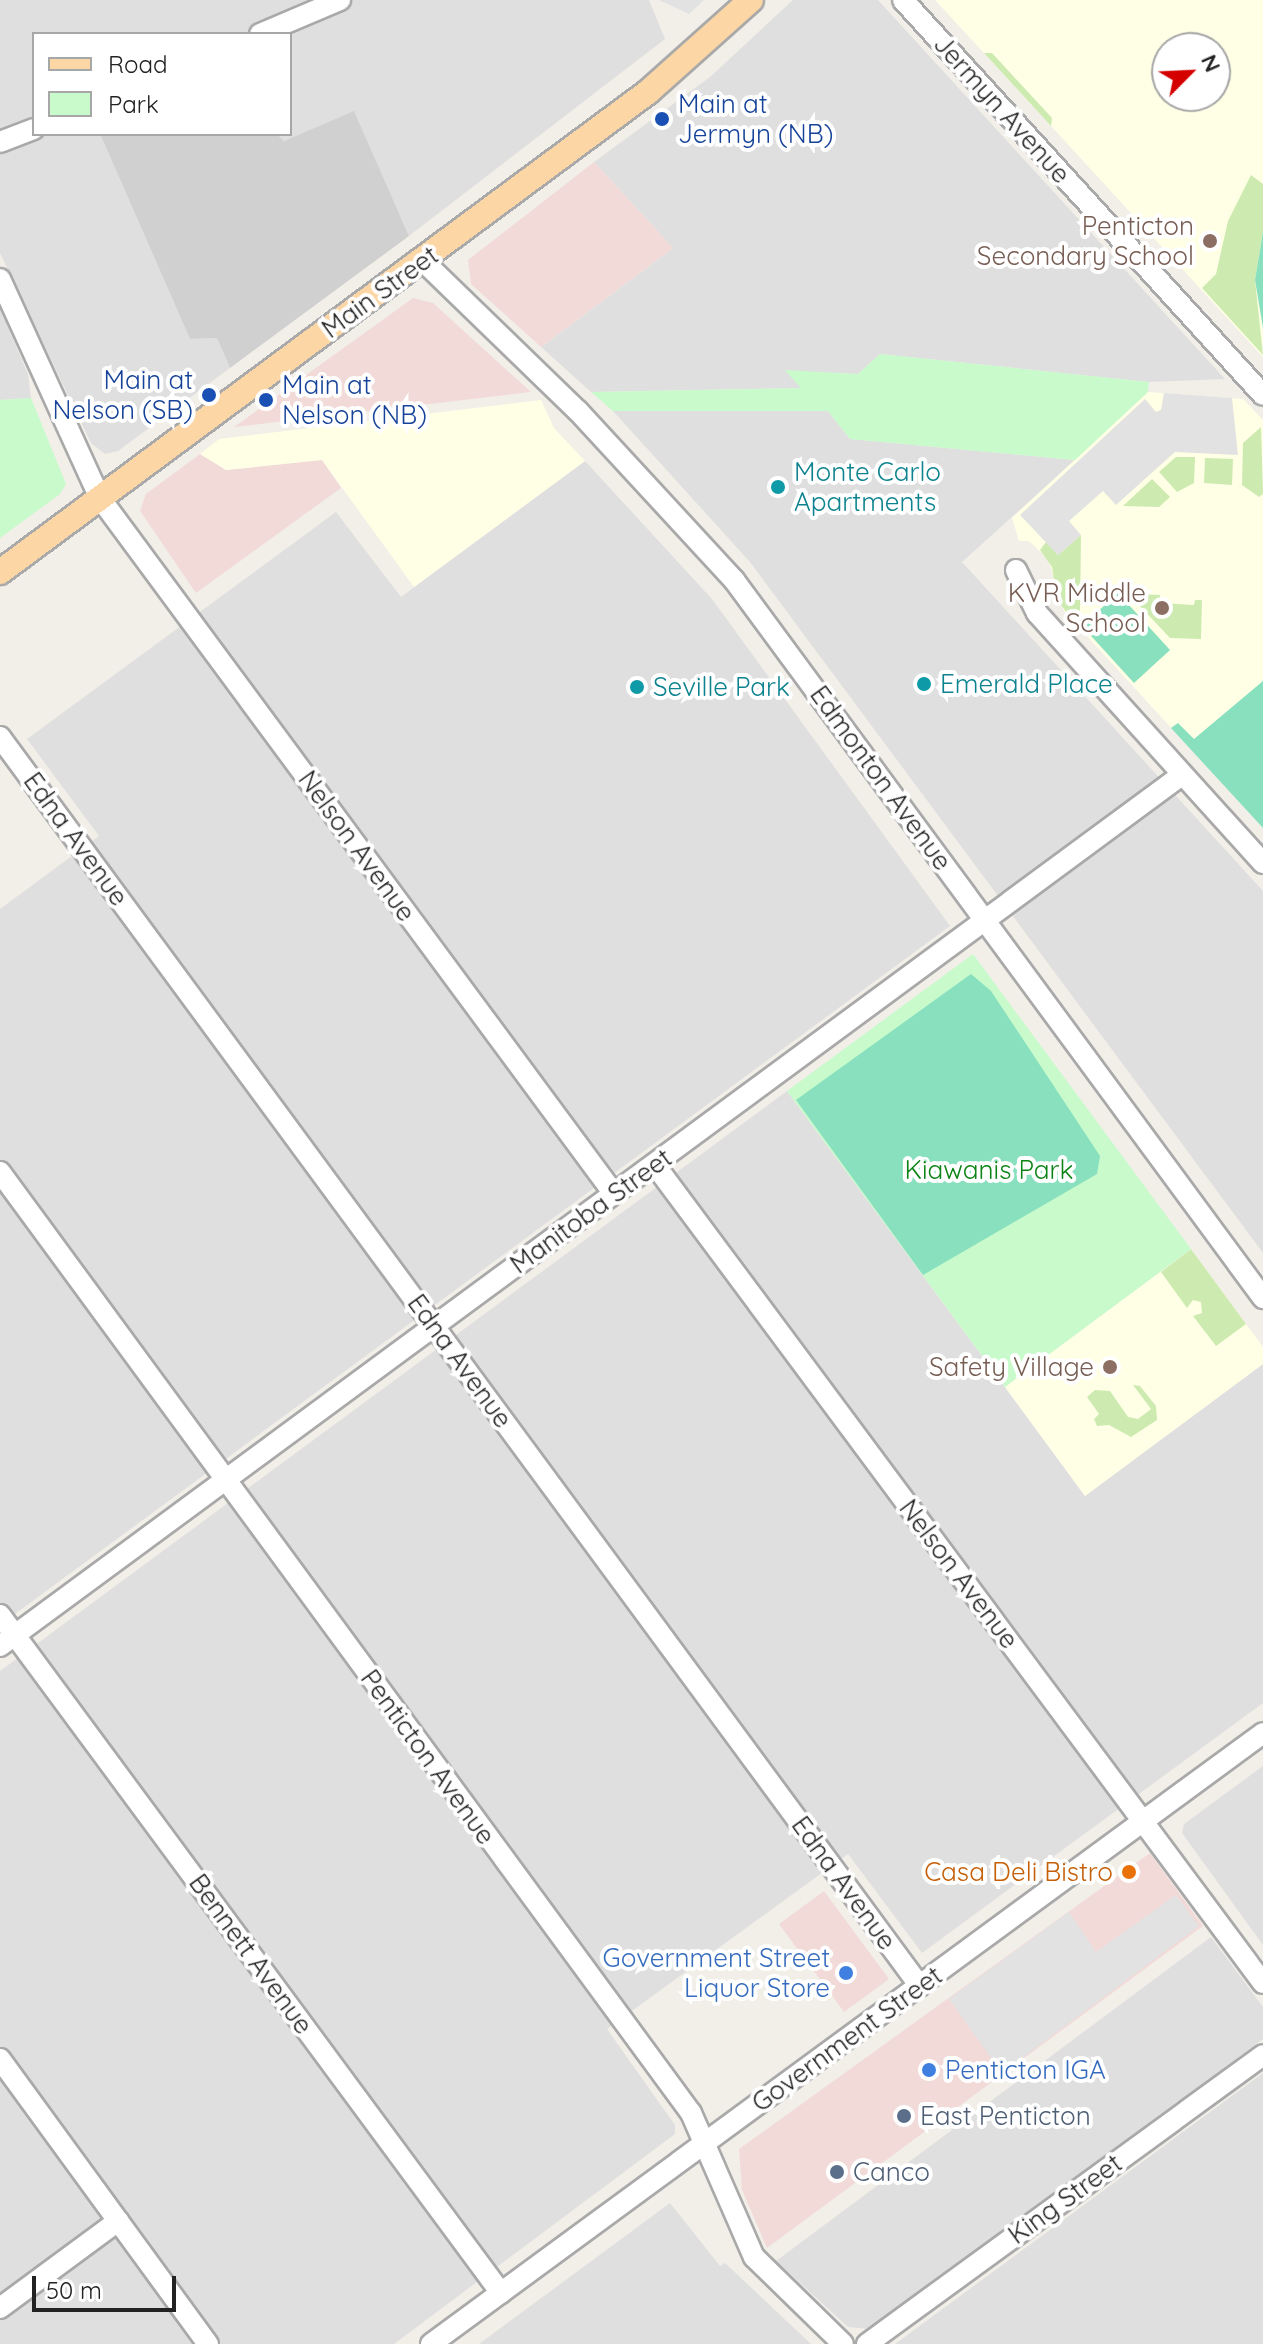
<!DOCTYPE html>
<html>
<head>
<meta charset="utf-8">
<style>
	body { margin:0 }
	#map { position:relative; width:1263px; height:2344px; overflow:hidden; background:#f2efe9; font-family:Quicksand,sans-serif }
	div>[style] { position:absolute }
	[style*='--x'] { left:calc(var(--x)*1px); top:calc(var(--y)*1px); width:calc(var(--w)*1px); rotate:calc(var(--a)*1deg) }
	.residential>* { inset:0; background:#e0dfdf }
	.commercial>* { inset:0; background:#f2dad9 }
	.education>* { inset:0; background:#ffffe5 }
	.religious>* { inset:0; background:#d0d0d0 }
	.grass>* { inset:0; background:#cdebb0 }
	.park>* { inset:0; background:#c8facc }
	.pitch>* { inset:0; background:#88e0be }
	.parking>* { inset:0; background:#e2e2e2 }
	.roads { filter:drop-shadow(2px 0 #a9a9a9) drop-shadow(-2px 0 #a9a9a9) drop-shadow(0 2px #a9a9a9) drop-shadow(0 -2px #a9a9a9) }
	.minor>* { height:20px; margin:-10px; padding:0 10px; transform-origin:10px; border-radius:10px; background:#fff }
	.major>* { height:24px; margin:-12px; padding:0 12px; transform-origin:12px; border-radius:12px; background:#fcd6a4 }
	.dots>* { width:22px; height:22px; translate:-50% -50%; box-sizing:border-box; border:4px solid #fff; border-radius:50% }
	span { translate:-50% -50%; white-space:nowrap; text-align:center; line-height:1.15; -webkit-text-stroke:8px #fff; paint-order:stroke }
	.transit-label { font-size:26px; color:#164399 }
	.left { translate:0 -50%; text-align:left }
	.right { translate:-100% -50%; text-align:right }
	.street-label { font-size:26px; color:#222 }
	.education-label { font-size:26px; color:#785e54 }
	.culture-label { font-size:26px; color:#0d838f }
	.park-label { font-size:26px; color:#0c8416 }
	.food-label { font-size:26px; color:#c56008 }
	.shop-label { font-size:26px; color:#366cbe }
	.service-label { font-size:26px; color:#4e5e75 }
	.legend { position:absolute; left:32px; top:32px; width:260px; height:104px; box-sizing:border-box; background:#fff; border:2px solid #a7a7a7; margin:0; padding:10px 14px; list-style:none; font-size:24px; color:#222 }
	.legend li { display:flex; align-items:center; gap:16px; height:40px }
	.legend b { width:40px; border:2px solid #a7a7a7 }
	.north { position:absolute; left:1151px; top:32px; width:80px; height:80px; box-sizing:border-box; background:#fff; border:2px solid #a7a7a7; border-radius:50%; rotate:66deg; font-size:22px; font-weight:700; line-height:32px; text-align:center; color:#222 }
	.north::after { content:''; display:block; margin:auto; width:28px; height:36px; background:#d40000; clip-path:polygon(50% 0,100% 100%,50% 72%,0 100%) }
	.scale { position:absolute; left:32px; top:2276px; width:144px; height:36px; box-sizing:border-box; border:4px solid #222; border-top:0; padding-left:10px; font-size:24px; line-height:28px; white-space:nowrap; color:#222; -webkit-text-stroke:6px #fff; paint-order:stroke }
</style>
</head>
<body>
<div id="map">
	<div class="residential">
		<div style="clip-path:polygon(0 0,649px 0,665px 39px,409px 236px,354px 112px,284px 141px,277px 134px,290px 134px,290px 34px,34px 34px,34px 134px,100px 134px,190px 339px,217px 338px,230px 368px,118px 451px,105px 454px,91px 443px,0 253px)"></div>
		<div style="clip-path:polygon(793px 0,878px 0,1225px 379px,1149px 382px,880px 354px,858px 374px,786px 371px,802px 388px,591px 392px,541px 347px,673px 248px,594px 162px,710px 77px)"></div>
		<div style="clip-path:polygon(0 309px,28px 374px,31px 398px,0 400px)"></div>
		<div style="clip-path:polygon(613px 411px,828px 411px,850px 439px,1075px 460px,962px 562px,1263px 891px,1263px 1253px,750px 562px)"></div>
		<div style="clip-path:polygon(585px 461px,712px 599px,950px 926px,0 1625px,0 909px,99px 836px,27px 739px,336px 512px,401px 597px)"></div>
		<div style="clip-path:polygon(787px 1091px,1085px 1496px,1263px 1364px,1263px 1703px,922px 1953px,848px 1854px,607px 2029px,675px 2125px,675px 2134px,394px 2344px,0 2344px,0 1671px)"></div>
		<div style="clip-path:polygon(1263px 1766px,1263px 1945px,1182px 1833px,1184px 1824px)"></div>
		<div style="clip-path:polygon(1211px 1937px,1263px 2007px,1263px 2039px,869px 2329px,848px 2327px,776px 2261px)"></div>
		<div style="clip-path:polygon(1263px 2073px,1263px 2344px,895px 2344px)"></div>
		<div style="clip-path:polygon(670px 2203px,720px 2266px,725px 2263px,811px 2344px,479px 2344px)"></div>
	</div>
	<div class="commercial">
		<div style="clip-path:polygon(594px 162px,673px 248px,541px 347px,471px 284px,468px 260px)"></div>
		<div style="clip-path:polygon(413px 298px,433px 303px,531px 392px,234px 427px)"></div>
		<div style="clip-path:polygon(200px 454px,226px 470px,322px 460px,341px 488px,196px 593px,140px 511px,146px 494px)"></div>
		<div style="clip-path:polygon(1150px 1853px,1203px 1926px,767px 2248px,742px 2190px,739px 2149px)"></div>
		<div style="clip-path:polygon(824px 1891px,889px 1979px,844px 2012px,779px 1924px)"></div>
	</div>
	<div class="education">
		<div style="clip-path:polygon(evenodd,935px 0,1263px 0,1263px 357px,984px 53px,935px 0,1167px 48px,1215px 48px,1215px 96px,1167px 96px,1167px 48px)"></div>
		<div style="clip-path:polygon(1148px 392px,1243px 399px,1263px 420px,1263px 828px,1064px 611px,1048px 559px,1029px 541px,1019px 541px,1012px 518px)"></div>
		<div style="clip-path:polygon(541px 400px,554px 428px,585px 461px,414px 587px,322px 460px,226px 470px,200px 454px,219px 439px)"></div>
		<div style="clip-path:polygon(1191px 1249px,1263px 1347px,1263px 1364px,1085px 1496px,1005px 1387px)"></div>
	</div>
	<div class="religious">
		<div style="clip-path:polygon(354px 111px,409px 236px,230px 368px,217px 338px,190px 339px,100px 134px,277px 134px,284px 141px)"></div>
	</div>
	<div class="grass">
		<div style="clip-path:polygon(984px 53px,992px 53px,1052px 118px,1051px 126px)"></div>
		<div style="clip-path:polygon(1251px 175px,1263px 184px,1263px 232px,1255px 280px,1263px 355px,1202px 288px,1216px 274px,1228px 221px)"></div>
		<div style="clip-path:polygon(1261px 427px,1263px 494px,1259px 497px,1242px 485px,1243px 443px)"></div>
		<div style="clip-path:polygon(1176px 457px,1195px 457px,1194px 483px,1177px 492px,1159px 472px)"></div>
		<div style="clip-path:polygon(1205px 458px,1233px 459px,1232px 485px,1204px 483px)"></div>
		<div style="clip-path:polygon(1152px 479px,1170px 497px,1159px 507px,1123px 506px)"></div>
		<div style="clip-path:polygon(1081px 535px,1080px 612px,1071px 619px,1057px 599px,1052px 567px,1040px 550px,1046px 542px,1058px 555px)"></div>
		<div style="clip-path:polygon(1138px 594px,1160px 595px,1161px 603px,1194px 605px,1195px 600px,1202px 600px,1201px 639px,1170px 638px,1138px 604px)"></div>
		<div style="clip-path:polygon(1191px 1249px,1246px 1324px,1216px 1346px,1193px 1316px,1202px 1313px,1201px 1302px,1193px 1300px,1187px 1308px,1161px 1272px)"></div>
		<div style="clip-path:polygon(1133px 1385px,1140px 1386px,1156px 1406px,1157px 1420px,1131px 1437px,1109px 1425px,1097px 1426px,1094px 1419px,1099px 1414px,1087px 1397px,1095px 1390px,1110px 1391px,1128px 1417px,1138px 1419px,1151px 1409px)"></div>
	</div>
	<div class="park">
		<div style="clip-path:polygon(880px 354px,1149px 382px,1148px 392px,1075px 460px,850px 439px,828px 411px,613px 411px,591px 392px,801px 388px,785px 370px,858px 374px)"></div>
		<div style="clip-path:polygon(31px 398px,66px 484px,60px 494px,0 538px,0 400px)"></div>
		<div style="clip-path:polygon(973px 954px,1191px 1249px,1005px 1387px,787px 1091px)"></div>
	</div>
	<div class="pitch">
		<div style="clip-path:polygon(1263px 232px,1263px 328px,1255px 280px)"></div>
		<div style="clip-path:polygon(1118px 593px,1170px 650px,1134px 683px,1082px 626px)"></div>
		<div style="clip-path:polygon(1263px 681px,1263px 828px,1171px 728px,1178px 723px,1194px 739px)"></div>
		<div style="clip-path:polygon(971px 974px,991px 991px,1100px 1156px,1097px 1174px,923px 1275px,796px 1100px)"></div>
	</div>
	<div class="parking">
		<div style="clip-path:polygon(659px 0,704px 0,689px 14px)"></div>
		<div style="clip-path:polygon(1164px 393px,1232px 398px,1238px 455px,1175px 452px,1116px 505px,1103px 491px,1069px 521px,1081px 535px,1058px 555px,1020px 515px,1145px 399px,1156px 412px,1161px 410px)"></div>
		<div style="clip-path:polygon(1176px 1895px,1199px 1926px,1002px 2073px,949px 1999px,1069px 1912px,1096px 1952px)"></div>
	</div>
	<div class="roads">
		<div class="minor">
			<div style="--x:903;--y:0;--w:534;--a:47.65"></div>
			<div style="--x:260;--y:34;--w:87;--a:-23"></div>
			<div style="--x:0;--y:142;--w:36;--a:-21"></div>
			<div style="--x:422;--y:260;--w:217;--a:44.1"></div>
			<div style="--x:578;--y:411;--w:230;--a:47.3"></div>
			<div style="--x:734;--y:580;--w:892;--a:53.62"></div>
			<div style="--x:0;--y:279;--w:241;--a:65.5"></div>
			<div style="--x:100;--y:498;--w:865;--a:53.55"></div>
			<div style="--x:1016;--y:570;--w:48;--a:64"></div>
			<div style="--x:1037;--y:613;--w:337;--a:47.9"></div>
			<div style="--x:0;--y:737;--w:1551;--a:53.63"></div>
			<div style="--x:655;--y:1165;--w:1019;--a:53.38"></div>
			<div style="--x:0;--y:1172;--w:1167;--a:53.71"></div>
			<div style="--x:691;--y:2113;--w:157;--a:66.4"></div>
			<div style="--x:754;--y:2257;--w:124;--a:44.3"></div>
			<div style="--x:0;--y:1615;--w:843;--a:53.54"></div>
			<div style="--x:0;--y:1646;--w:1468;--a:-36.39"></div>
			<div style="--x:0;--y:2059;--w:353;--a:53.9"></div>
			<div style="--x:0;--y:2308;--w:147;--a:-36.4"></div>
			<div style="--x:431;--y:2344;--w:1032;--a:-36.29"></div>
			<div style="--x:867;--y:2344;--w:490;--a:-36.1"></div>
		</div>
		<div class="major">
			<div style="--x:0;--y:572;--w:806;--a:-36.53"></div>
			<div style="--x:648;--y:92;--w:138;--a:-41.8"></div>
		</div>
	</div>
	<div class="dots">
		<div style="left:662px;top:119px;background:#1a4fb4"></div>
		<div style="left:1210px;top:241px;background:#8d6e63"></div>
		<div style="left:209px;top:395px;background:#1a4fb4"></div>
		<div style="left:266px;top:400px;background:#1a4fb4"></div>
		<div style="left:778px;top:487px;background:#0f9aa8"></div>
		<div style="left:1162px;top:608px;background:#8d6e63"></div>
		<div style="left:924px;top:684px;background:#0f9aa8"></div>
		<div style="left:637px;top:687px;background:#0f9aa8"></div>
		<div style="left:1110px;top:1367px;background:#8d6e63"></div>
		<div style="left:1129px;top:1872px;background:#e8710a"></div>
		<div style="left:846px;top:1973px;background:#3f7fe0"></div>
		<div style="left:929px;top:2070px;background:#3f7fe0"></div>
		<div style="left:904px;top:2116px;background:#5c6f8a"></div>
		<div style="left:837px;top:2172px;background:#5c6f8a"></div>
	</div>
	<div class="transit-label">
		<span class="left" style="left:678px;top:119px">Main at<br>Jermyn (NB)</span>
		<span class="right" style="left:193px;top:395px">Main at<br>Nelson (SB)</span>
		<span class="left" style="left:282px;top:400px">Main at<br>Nelson (NB)</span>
	</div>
	<div class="street-label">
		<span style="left:1002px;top:109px;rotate:48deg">Jermyn Avenue</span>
		<span style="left:380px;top:292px;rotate:-36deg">Main Street</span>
		<span style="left:881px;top:778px;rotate:54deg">Edmonton Avenue</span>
		<span style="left:76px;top:839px;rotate:54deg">Edna Avenue</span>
		<span style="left:357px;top:846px;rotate:54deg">Nelson Avenue</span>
		<span style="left:591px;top:1211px;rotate:-36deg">Manitoba Street</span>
		<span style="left:460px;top:1361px;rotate:54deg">Edna Avenue</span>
		<span style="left:959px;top:1574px;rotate:53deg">Nelson Avenue</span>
		<span style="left:428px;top:1757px;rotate:54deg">Penticton Avenue</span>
		<span style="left:844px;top:1883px;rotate:54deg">Edna Avenue</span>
		<span style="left:251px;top:1954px;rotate:54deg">Bennett Avenue</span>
		<span style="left:847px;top:2039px;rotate:-36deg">Government Street</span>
		<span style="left:1065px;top:2199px;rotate:-36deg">King Street</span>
	</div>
	<div class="education-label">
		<span class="right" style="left:1194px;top:241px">Penticton<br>Secondary School</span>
		<span class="right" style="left:1146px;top:608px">KVR Middle<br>School</span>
		<span class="right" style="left:1094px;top:1367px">Safety Village</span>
	</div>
	<div class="culture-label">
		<span class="left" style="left:794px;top:487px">Monte Carlo<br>Apartments</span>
		<span class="left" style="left:940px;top:684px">Emerald Place</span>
		<span class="left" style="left:653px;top:687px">Seville Park</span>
	</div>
	<div class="park-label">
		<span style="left:989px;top:1170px">Kiawanis Park</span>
	</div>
	<div class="food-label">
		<span class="right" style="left:1113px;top:1872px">Casa Deli Bistro</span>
	</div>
	<div class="shop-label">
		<span class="right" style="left:830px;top:1973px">Government Street<br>Liquor Store</span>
		<span class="left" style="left:945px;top:2070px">Penticton IGA</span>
	</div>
	<div class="service-label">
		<span class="left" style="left:920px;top:2116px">East Penticton</span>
		<span class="left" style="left:853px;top:2172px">Canco</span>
	</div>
	<ul class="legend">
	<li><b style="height:10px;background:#fcd6a4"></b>Road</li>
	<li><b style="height:22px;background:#c8facc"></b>Park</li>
	</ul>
	<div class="north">N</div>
	<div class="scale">50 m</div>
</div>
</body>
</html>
